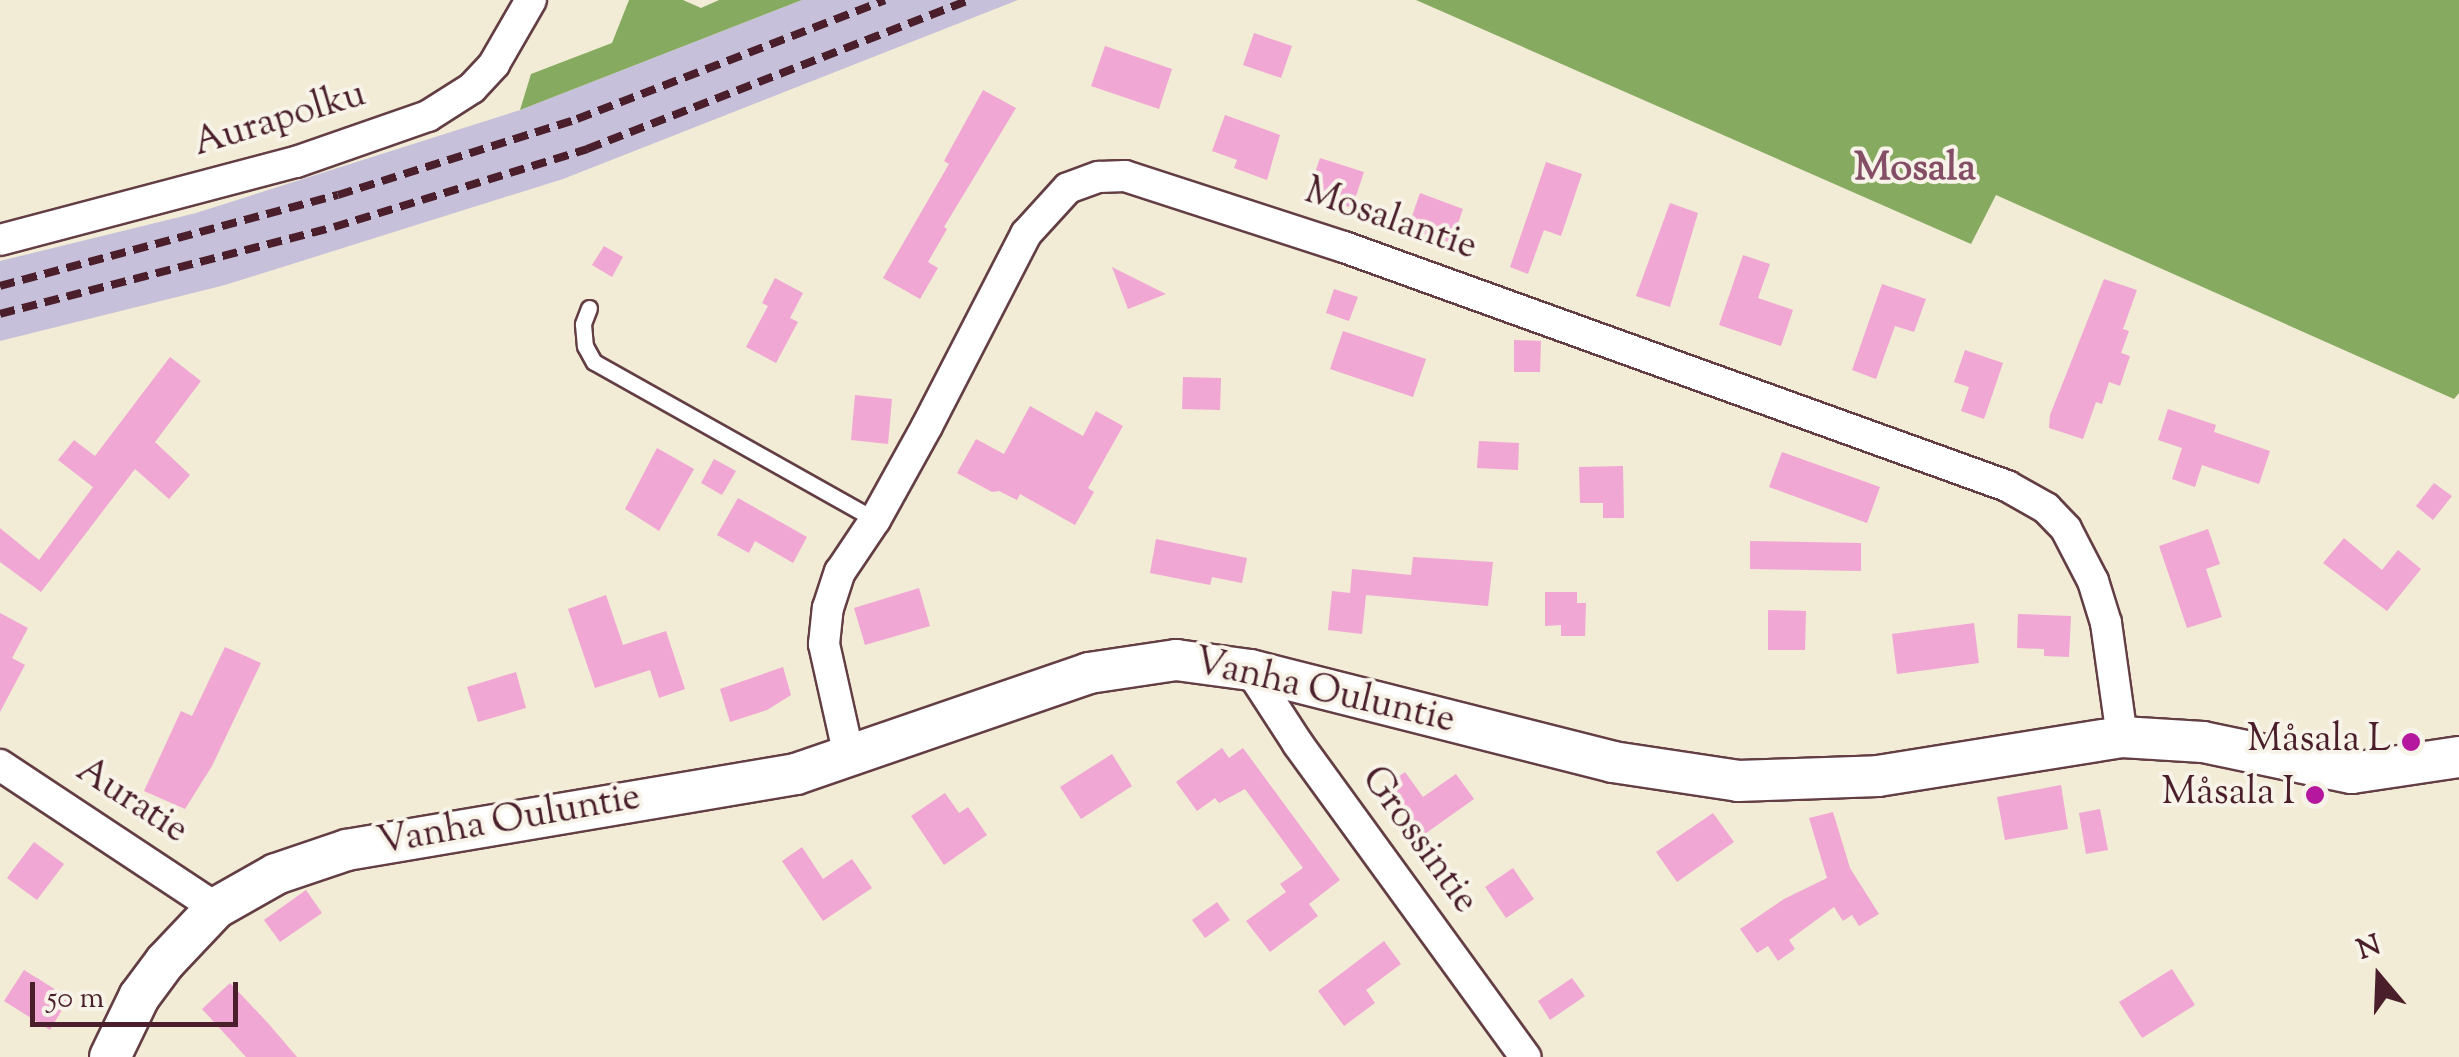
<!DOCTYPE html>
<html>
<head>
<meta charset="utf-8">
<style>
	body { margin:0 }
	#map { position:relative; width:2459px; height:1057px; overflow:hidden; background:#f2ebd5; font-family:"Sorts Mill Goudy",serif }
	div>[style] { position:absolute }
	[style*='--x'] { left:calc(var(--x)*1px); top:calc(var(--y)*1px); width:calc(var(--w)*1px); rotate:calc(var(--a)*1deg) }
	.industrial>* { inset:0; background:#c6c0da }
	.forest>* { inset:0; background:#86aa60 }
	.building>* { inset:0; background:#f0a7d4 }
	.roads { filter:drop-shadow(2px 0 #633e44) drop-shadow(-2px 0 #633e44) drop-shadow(0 2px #633e44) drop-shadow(0 -2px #633e44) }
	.lane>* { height:15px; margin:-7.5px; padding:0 7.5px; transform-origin:7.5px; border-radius:7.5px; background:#fff }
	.street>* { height:30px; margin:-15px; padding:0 15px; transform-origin:15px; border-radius:15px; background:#fff }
	.secondary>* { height:40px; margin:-20px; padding:0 20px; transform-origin:20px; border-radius:20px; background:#fff }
	.rail>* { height:8px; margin-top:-4px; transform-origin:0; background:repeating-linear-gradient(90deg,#4a1f2b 0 15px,transparent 0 23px) }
	.dots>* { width:28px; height:28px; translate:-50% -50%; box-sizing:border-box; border:5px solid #f7f3e8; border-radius:50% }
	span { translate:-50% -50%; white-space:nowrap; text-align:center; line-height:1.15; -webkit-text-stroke:8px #f7f3e8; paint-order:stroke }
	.street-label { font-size:38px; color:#4a1f2b }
	.poi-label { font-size:38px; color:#4a1f2b }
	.right { translate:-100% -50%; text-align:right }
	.neighbourhood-label { font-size:40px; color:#844f66; font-weight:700 }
	.north { position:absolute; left:2329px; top:927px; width:100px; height:100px; -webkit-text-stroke:8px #f7f3e8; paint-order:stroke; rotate:341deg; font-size:28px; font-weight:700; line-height:40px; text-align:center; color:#4a1f2b }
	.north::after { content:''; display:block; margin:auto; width:35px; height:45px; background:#4a1f2b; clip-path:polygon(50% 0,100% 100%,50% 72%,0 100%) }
	.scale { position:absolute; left:30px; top:982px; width:208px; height:45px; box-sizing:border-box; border:5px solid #4a1f2b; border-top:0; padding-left:12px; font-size:30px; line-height:35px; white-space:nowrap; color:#4a1f2b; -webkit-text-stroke:8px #f7f3e8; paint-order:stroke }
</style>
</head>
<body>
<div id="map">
	<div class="industrial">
		<div style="clip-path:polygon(802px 0,1018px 0,563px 179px,225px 285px,0 341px,0 261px,196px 213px,520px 110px)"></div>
	</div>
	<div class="forest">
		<div style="clip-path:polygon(629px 0,683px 0,701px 8px,719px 0,802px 0,520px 110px,531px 74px,612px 43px)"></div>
		<div style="clip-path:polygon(1416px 0,2459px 0,2459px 393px,2454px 399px,1996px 195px,1971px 244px)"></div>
	</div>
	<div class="building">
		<div style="clip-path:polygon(1254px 33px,1292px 46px,1281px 78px,1243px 65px)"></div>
		<div style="clip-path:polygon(1105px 46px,1172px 69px,1159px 109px,1091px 86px)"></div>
		<div style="clip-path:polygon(983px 90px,1016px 108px,944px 227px,947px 229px,928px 262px,938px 268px,920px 299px,883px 278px,949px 164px,944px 161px)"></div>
		<div style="clip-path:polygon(1225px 115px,1280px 135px,1267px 180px,1234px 168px,1237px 160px,1212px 151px)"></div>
		<div style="clip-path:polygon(1320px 158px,1364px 172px,1352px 208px,1308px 193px)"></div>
		<div style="clip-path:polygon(1546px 162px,1582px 174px,1561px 236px,1544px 230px,1528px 274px,1510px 267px)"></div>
		<div style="clip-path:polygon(1420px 193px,1463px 209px,1451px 243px,1408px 228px)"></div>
		<div style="clip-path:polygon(1670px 203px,1698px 213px,1670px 307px,1636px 296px)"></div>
		<div style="clip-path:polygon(604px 246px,623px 257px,612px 277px,592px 265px)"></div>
		<div style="clip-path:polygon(1743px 255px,1770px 264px,1758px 298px,1793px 310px,1781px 346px,1719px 325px)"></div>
		<div style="clip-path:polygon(1112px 267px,1166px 294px,1128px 309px)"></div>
		<div style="clip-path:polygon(775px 278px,803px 293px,790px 318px,798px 322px,776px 363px,746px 347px,768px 306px,762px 303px)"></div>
		<div style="clip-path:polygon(2104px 279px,2137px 290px,2123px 329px,2129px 331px,2121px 353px,2130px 356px,2120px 386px,2109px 382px,2102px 404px,2096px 402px,2083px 439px,2049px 428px,2050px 415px)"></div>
		<div style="clip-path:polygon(1882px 284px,1926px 299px,1914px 332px,1895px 326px,1876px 379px,1852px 370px)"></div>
		<div style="clip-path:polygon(1334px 289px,1358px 297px,1349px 321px,1326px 313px)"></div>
		<div style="clip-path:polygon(1343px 331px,1426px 359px,1413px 397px,1330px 369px)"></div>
		<div style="clip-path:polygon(1514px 340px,1541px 341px,1540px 372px,1514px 372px)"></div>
		<div style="clip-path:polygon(1965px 350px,2003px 363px,1984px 419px,1961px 411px,1969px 387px,1954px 382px)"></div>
		<div style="clip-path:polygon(170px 357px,201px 381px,155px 442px,190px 475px,169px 499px,135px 469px,41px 592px,0 562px,0 528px,39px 560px,93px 487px,58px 460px,74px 440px,95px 456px)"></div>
		<div style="clip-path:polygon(1183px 377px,1221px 378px,1220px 410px,1182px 409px)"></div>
		<div style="clip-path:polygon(855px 395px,892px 399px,888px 444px,851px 440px)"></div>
		<div style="clip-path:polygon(1030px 406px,1083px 436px,1096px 411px,1123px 426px,1088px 488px,1094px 492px,1075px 525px,1020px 494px,1017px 500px,999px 491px,992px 492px,957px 473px,976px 439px,1004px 454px)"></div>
		<div style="clip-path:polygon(2168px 409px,2216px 425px,2214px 432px,2270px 451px,2259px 484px,2202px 465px,2195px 487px,2172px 479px,2182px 448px,2158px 440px)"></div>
		<div style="clip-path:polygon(1479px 441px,1519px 443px,1518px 470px,1477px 468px)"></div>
		<div style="clip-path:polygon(657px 448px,694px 469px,659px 531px,625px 509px)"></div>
		<div style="clip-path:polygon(1782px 452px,1880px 487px,1867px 523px,1769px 487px)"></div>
		<div style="clip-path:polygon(714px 459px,736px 471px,722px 495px,701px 483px)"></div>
		<div style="clip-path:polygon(1623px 466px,1624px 518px,1603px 518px,1603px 503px,1580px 503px,1579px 467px)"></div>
		<div style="clip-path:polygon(2434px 483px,2452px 496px,2433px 520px,2416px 506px)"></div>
		<div style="clip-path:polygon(738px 498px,807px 537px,793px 563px,755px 541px,749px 553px,717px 535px)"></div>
		<div style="clip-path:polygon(2208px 529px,2220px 564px,2206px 569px,2222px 617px,2187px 628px,2159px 546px)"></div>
		<div style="clip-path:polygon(2344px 538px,2382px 570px,2398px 550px,2421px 569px,2387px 611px,2323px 563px)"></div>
		<div style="clip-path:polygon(1156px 539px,1247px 558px,1242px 583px,1212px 577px,1210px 585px,1150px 573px)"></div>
		<div style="clip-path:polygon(1750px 541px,1861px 543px,1861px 571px,1750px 569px)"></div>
		<div style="clip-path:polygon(1413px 557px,1493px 562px,1488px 606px,1366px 595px,1362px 634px,1328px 630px,1332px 591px,1350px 593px,1352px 569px,1411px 575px)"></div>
		<div style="clip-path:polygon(919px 588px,930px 626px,865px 645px,854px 608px)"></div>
		<div style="clip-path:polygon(1545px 592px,1577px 592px,1577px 603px,1586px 603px,1585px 636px,1561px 636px,1561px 625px,1545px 626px)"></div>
		<div style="clip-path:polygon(606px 595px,623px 645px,666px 631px,685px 689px,659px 698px,650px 670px,595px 688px,568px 609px)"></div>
		<div style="clip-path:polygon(1768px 610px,1806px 611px,1805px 650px,1768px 650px)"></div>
		<div style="clip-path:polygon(0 613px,28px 628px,12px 658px,25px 665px,0 712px)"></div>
		<div style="clip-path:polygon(2018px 614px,2071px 616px,2069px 657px,2044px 656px,2044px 649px,2017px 648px)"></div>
		<div style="clip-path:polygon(1974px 623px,1979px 663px,1897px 674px,1892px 634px)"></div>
		<div style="clip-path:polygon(225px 647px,261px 663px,212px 766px,185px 809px,144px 791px,181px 711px,192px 716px)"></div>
		<div style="clip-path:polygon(783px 667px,791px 695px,767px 710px,730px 722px,720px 689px)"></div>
		<div style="clip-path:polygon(516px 672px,526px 708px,478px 722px,467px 687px)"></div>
		<div style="clip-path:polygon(1222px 748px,1229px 758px,1243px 748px,1340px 880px,1309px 904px,1318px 916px,1270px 952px,1246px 921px,1286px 892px,1280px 884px,1303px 868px,1245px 789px,1219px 803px,1215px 798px,1197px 811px,1176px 782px)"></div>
		<div style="clip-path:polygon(1112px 754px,1132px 786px,1081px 819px,1060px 787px)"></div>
		<div style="clip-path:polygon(1405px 772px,1423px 797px,1456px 774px,1474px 799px,1422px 836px,1387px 785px)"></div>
		<div style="clip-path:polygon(2061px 785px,2068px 829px,2005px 840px,1997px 797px)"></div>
		<div style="clip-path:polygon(945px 793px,959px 813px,968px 807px,987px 835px,944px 865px,911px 816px)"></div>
		<div style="clip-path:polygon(2100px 809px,2108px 850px,2086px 854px,2079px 813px)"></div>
		<div style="clip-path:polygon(1833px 812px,1850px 868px,1879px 914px,1859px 926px,1852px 915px,1843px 921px,1834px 907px,1789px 940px,1795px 949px,1778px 961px,1768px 946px,1757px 953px,1740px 929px,1784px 899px,1827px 878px,1809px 818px)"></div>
		<div style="clip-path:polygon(1713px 813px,1734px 842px,1677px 882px,1656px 852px)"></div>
		<div style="clip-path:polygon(34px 842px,64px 864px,37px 900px,7px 878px)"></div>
		<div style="clip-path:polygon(802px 847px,823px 879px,852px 859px,872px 888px,823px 921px,782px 861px)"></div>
		<div style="clip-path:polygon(1513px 868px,1534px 899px,1506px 918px,1485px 887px)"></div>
		<div style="clip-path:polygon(306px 890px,322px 913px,280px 942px,264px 920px)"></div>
		<div style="clip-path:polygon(1217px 902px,1230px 920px,1205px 938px,1192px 920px)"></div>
		<div style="clip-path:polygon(1384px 941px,1401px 964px,1366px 990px,1375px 1003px,1344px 1026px,1318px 991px)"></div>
		<div style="clip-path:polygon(2172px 969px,2195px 1005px,2142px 1038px,2119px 1002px)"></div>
		<div style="clip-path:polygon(24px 970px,69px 998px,50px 1030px,4px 1001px)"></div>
		<div style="clip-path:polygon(1572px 978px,1585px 996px,1550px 1020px,1538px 1001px)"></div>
		<div style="clip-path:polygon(230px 983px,267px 1022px,297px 1057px,246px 1057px,202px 1009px)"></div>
	</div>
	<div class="roads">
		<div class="lane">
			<div style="--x:589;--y:308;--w:17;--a:111"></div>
			<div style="--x:583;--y:324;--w:22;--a:85"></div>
			<div style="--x:585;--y:346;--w:18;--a:61"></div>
			<div style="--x:594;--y:362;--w:322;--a:29.3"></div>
		</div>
		<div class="street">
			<div style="--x:0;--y:240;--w:306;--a:-14.8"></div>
			<div style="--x:296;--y:162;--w:140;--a:-19.2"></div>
			<div style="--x:428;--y:116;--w:52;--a:-32.5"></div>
			<div style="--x:472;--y:88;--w:33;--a:-47"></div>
			<div style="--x:494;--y:64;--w:74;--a:-60"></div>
			<div style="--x:1250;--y:670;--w:88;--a:57"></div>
			<div style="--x:1298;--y:744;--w:387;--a:54"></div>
			<div style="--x:849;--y:756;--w:115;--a:-102.6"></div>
			<div style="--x:824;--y:644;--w:36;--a:-84"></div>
			<div style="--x:828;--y:608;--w:38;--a:-72"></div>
			<div style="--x:840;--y:572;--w:63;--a:-56.1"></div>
			<div style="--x:875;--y:520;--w:107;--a:-61"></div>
			<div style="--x:927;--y:426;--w:216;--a:-62.7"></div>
			<div style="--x:1026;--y:234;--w:62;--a:-47.6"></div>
			<div style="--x:1068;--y:188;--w:33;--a:-20"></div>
			<div style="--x:1099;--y:177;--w:26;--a:-2"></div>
			<div style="--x:1125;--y:176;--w:230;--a:18"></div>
			<div style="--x:1344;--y:247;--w:705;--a:19.82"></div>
			<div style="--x:2007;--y:486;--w:45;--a:29.4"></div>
			<div style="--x:2046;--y:508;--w:29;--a:46"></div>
			<div style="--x:2066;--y:529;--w:59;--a:62.6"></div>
			<div style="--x:2093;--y:581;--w:44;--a:72.8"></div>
			<div style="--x:2106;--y:623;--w:115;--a:82"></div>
			<div style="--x:0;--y:765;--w:259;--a:33.5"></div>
		</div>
		<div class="secondary">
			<div style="--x:110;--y:1057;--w:67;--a:-64.2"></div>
			<div style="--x:139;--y:997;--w:44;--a:-53.4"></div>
			<div style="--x:165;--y:962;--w:74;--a:-46.6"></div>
			<div style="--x:216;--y:908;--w:69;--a:-29.5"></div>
			<div style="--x:276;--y:874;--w:75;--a:-18.7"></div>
			<div style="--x:347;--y:850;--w:455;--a:-9.6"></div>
			<div style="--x:796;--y:774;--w:310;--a:-19"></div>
			<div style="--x:1089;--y:673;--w:88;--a:-8.5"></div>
			<div style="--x:1176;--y:660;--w:75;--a:7.7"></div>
			<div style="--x:1250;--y:670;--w:374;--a:14.2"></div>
			<div style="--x:1613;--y:762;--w:126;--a:8.6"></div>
			<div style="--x:1738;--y:781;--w:140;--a:-2"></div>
			<div style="--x:1878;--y:776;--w:247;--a:-9.1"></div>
			<div style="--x:2122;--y:737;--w:81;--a:3.5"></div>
			<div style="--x:2203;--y:742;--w:152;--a:11.8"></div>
			<div style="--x:2352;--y:773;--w:108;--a:-8.5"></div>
		</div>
	</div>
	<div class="rail">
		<div style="--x:0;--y:286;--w:350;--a:-15.1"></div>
		<div style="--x:338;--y:195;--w:251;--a:-17.6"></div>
		<div style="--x:577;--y:119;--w:330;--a:-21.1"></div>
		<div style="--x:0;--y:314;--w:345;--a:-14.6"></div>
		<div style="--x:334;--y:227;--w:265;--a:-17.1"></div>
		<div style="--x:587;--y:149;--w:411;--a:-21.3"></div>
	</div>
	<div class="dots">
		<div style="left:2411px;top:742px;background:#b5179e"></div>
		<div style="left:2315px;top:795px;background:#b5179e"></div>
	</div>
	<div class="street-label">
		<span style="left:280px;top:121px;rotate:-17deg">Aurapolku</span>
		<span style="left:1390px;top:221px;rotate:19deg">Mosalantie</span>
		<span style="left:1324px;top:693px;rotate:13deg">Vanha Ouluntie</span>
		<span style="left:131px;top:802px;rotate:33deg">Auratie</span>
		<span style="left:509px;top:822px;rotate:-10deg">Vanha Ouluntie</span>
		<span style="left:1418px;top:841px;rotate:54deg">Grossintie</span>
	</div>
	<div class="poi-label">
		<span class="right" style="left:2391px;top:742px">Måsala L</span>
		<span class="right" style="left:2295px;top:795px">Måsala I</span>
	</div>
	<div class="neighbourhood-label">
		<span style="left:1915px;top:170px">Mosala</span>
	</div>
	<div class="north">N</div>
	<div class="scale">50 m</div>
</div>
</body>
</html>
